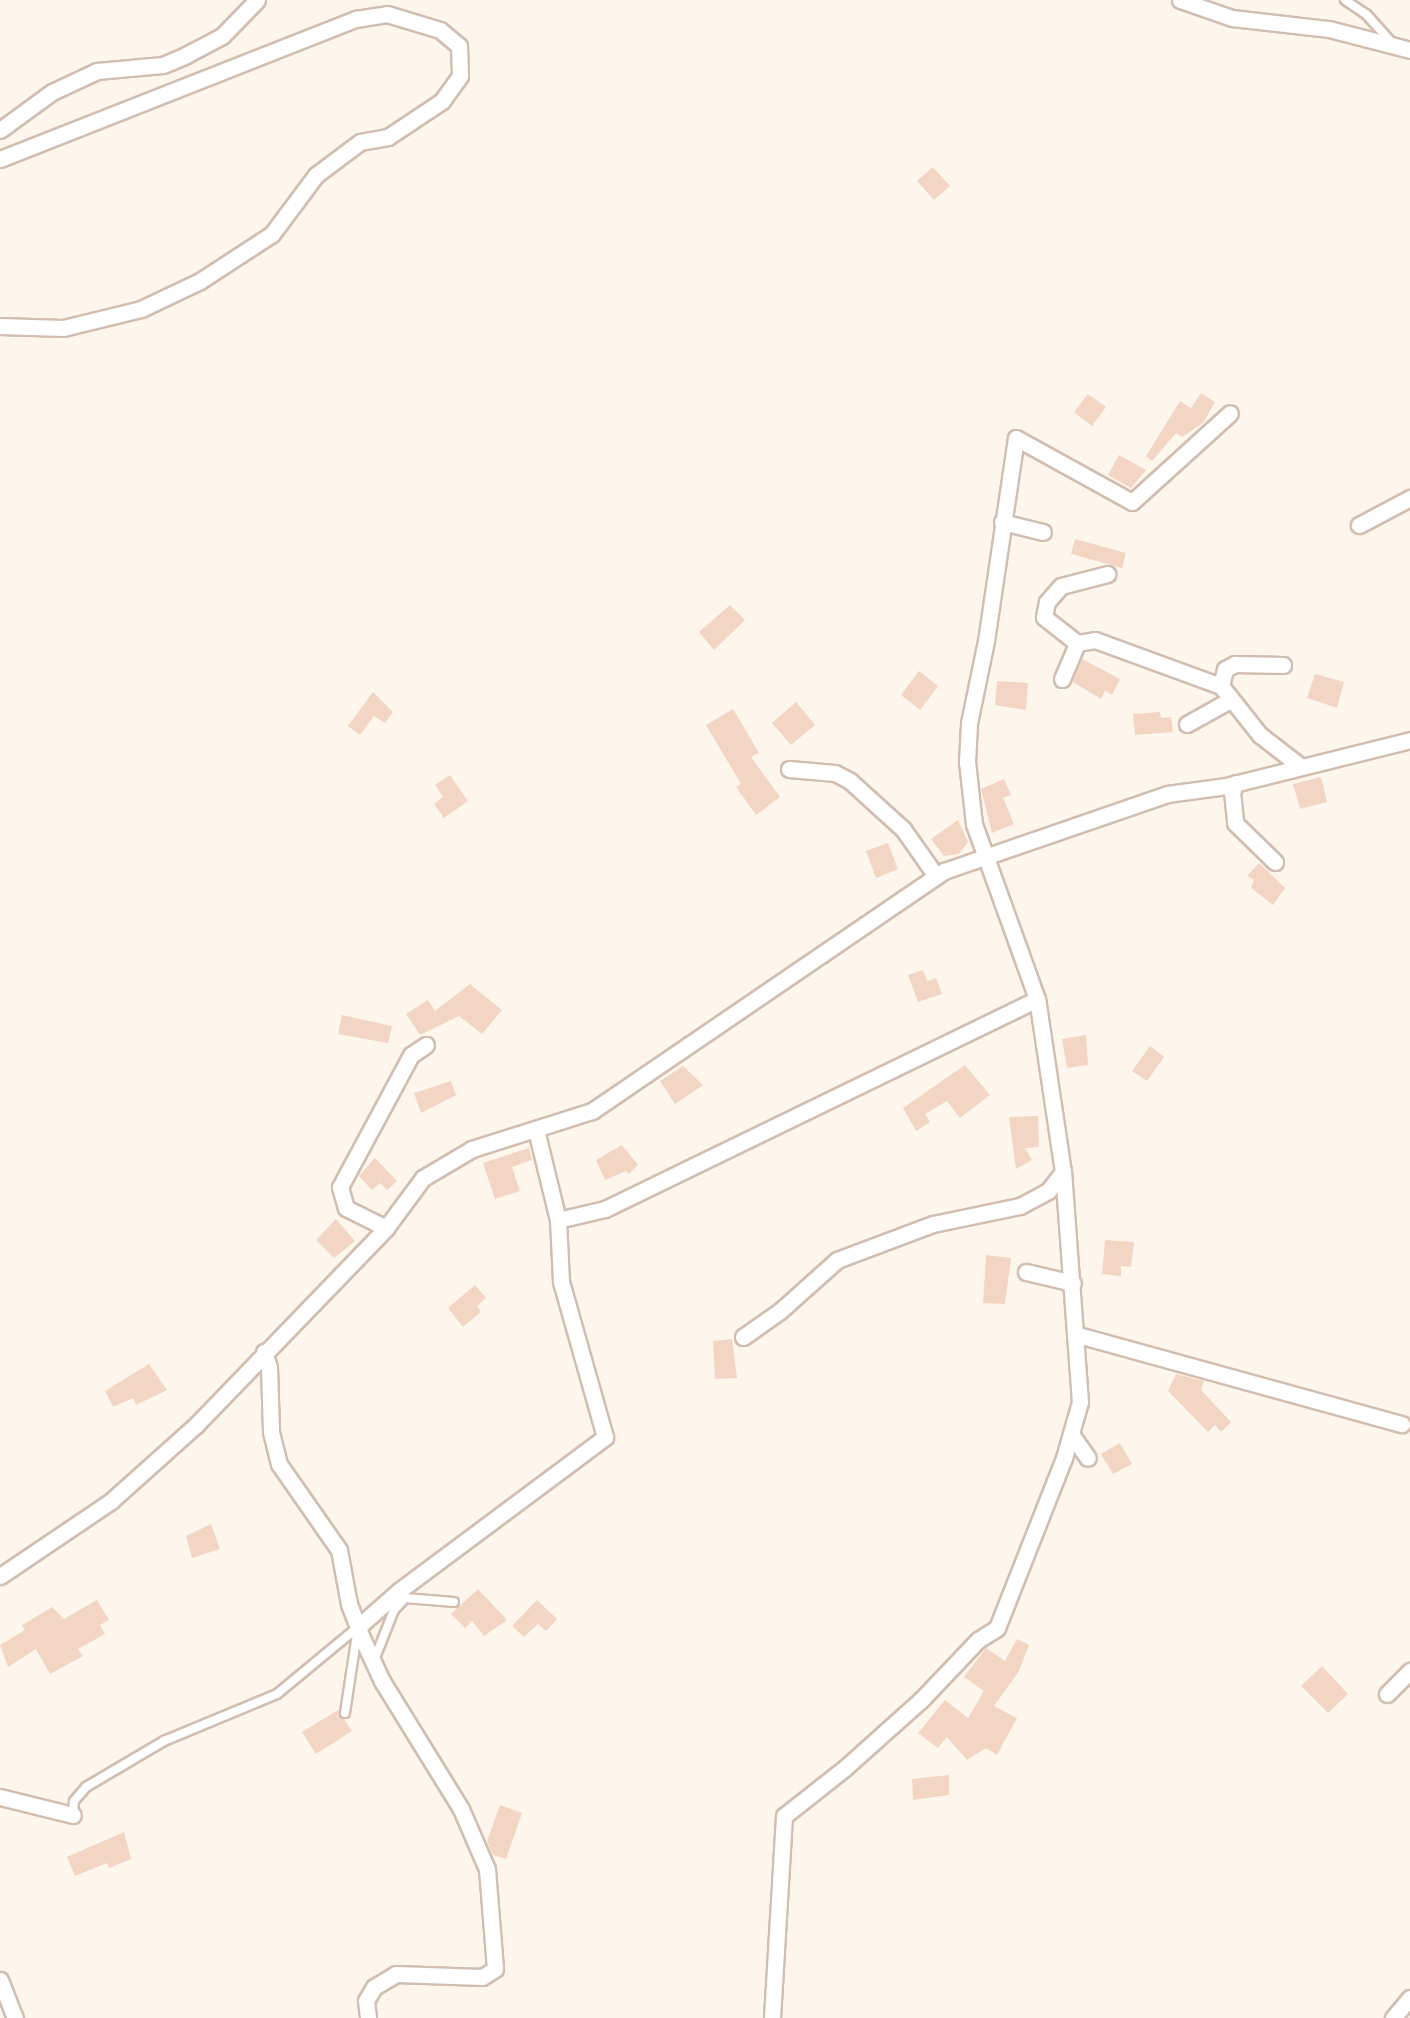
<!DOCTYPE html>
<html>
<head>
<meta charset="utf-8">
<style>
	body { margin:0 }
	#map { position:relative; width:1410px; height:2018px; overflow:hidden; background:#fdf6ec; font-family:Poppins,sans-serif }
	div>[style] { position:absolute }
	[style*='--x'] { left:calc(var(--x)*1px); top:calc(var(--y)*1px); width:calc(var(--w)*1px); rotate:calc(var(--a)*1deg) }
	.building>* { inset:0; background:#f3d5c3 }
	.roads { filter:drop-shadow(2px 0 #d1beb0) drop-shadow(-2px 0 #d1beb0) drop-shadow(0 2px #d1beb0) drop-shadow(0 -2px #d1beb0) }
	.lane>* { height:8px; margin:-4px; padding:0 4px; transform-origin:4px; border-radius:4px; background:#fff }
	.street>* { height:15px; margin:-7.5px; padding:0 7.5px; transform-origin:7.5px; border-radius:7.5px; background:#fff }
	span { translate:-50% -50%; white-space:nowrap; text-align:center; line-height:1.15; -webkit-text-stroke:8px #fffaf3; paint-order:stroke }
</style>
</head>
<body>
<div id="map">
	<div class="building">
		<div style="clip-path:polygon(933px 167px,950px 186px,934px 200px,917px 181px)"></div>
		<div style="clip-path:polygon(1201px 393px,1215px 402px,1203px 423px,1182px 437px,1176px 433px,1152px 461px,1146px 456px,1180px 401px,1191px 408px)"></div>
		<div style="clip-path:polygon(1088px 394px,1106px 407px,1092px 426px,1074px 412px)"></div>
		<div style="clip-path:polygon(1119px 455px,1146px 470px,1131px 488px,1108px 475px)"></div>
		<div style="clip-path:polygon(1075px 539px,1126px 553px,1122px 568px,1071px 554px)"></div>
		<div style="clip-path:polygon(730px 605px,745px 620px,714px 650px,699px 632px)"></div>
		<div style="clip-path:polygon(1082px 659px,1120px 679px,1112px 695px,1105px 691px,1101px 699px,1073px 682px)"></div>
		<div style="clip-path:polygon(919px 671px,938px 686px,920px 710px,901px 695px)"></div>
		<div style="clip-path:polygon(1315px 674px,1344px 682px,1337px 708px,1307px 698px)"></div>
		<div style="clip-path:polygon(997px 681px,1028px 683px,1026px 710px,995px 705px)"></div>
		<div style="clip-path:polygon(373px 692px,393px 712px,385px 723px,374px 716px,360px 735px,348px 726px)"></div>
		<div style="clip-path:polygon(796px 702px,815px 725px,791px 745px,772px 723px)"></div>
		<div style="clip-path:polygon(733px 709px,759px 753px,751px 757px,780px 797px,756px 815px,736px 787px,741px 784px,706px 725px)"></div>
		<div style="clip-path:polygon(1160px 712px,1161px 718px,1171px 717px,1173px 732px,1135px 735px,1133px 714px)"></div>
		<div style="clip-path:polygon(450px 775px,468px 801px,444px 818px,434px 804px,443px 797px,435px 785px)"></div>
		<div style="clip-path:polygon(1321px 777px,1327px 802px,1300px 809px,1293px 784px)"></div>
		<div style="clip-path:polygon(1004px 779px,1011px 795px,1003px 798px,1014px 824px,992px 833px,981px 789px)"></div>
		<div style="clip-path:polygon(958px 820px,968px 842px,959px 854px,944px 856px,931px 839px)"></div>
		<div style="clip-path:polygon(888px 843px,898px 869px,876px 878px,866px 851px)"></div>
		<div style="clip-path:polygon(1259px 863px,1285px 888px,1273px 905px,1251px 888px,1254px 880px,1247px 876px)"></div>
		<div style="clip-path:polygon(923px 970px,927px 981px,936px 978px,942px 994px,918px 1002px,908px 975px)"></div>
		<div style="clip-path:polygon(470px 984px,502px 1010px,482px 1034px,459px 1016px,420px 1035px,406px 1014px,428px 1000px,435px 1011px)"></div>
		<div style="clip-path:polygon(342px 1015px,392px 1026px,388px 1043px,338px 1034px)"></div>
		<div style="clip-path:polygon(1086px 1035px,1088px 1065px,1067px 1068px,1062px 1039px)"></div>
		<div style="clip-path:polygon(1150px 1046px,1164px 1057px,1147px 1081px,1132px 1071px)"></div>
		<div style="clip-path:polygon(965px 1065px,990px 1095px,960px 1118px,947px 1101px,925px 1114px,930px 1122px,916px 1131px,903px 1108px)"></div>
		<div style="clip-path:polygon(683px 1066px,703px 1085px,675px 1104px,660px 1081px)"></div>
		<div style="clip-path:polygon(451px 1081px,456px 1095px,421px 1113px,414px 1093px)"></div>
		<div style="clip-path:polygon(1038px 1116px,1039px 1147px,1025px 1148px,1032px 1160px,1016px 1169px,1009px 1117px)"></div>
		<div style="clip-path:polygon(622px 1145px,638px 1165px,629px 1174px,626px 1171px,605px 1180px,596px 1160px)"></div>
		<div style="clip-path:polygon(529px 1148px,532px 1160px,512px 1167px,520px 1191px,495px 1199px,483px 1163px)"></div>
		<div style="clip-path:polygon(375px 1158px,397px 1181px,387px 1190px,380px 1183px,372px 1190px,359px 1176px)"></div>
		<div style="clip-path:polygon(336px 1219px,355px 1241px,334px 1258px,316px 1240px)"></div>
		<div style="clip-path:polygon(1105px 1240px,1134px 1242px,1131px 1267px,1121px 1266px,1121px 1276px,1102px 1274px)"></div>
		<div style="clip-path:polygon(986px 1255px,1011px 1258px,1005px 1304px,983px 1303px)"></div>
		<div style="clip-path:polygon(475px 1285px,486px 1298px,477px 1306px,481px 1312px,463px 1327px,448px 1308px)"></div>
		<div style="clip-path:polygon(732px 1339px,737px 1378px,715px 1379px,713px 1341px)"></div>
		<div style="clip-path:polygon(149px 1364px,167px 1390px,136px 1405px,133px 1398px,113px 1407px,105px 1391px)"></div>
		<div style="clip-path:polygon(1176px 1374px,1204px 1381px,1201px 1390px,1231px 1422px,1221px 1432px,1215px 1425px,1208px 1432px,1168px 1391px)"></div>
		<div style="clip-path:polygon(1120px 1443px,1132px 1464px,1113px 1474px,1101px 1454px)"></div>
		<div style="clip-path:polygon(211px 1524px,220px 1549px,192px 1558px,186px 1536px)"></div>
		<div style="clip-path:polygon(478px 1589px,507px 1620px,484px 1636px,472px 1621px,465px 1628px,451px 1614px)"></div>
		<div style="clip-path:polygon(97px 1600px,109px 1620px,100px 1625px,105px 1634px,78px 1649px,83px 1656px,50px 1674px,36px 1649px,8px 1667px,0 1645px,25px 1630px,22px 1625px,52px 1607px,64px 1619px)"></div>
		<div style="clip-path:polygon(537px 1600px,557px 1619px,546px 1631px,538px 1624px,524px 1637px,512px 1626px)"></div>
		<div style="clip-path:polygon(1017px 1639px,1029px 1645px,1019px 1671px,994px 1706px,1017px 1718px,997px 1755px,986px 1748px,967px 1760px,947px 1737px,938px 1748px,918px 1733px,945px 1700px,968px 1718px,984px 1691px,964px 1677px,986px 1648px,1005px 1661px)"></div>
		<div style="clip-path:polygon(1322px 1666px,1348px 1694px,1328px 1713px,1301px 1686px)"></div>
		<div style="clip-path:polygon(338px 1710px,352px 1731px,316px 1754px,302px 1732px)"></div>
		<div style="clip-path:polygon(949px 1775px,949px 1795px,913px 1800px,912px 1779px)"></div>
		<div style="clip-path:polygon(500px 1805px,522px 1813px,506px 1859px,493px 1855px,487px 1841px)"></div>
		<div style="clip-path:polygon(124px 1832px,131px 1859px,109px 1868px,107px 1863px,75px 1876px,67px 1857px)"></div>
	</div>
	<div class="roads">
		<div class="lane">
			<div style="--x:1345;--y:0;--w:25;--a:34"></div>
			<div style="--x:1366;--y:14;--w:38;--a:48"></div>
			<div style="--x:375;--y:1658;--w:52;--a:-68.4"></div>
			<div style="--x:394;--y:1610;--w:16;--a:-47"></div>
			<div style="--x:405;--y:1598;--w:49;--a:4.7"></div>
			<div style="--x:73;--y:1815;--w:14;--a:-86"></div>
			<div style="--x:74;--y:1801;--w:18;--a:-49"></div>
			<div style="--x:86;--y:1787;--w:91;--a:-30.5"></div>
			<div style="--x:164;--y:1741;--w:122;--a:-22.6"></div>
			<div style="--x:277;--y:1694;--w:105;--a:-39.6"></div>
			<div style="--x:358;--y:1627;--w:87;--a:98.6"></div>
		</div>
		<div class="street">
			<div style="--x:1180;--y:0;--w:55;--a:19.1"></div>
			<div style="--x:1232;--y:18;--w:98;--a:6.5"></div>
			<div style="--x:1329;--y:29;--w:84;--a:14.5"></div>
			<div style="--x:0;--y:130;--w:64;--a:-36.2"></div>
			<div style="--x:52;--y:92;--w:50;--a:-25"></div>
			<div style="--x:97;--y:71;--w:66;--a:-5.2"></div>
			<div style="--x:163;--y:65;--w:25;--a:-23"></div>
			<div style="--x:186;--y:55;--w:41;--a:-27.8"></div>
			<div style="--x:222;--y:36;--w:50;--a:-45.8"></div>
			<div style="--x:0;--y:159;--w:383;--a:-21.5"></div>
			<div style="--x:356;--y:19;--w:31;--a:-9"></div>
			<div style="--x:387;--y:14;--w:55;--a:16.8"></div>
			<div style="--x:440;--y:30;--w:25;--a:40"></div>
			<div style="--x:459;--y:46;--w:30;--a:88"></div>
			<div style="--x:460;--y:76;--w:31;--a:126"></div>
			<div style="--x:442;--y:101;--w:65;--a:146.3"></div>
			<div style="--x:388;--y:137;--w:28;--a:170"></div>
			<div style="--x:360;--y:142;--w:55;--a:143.1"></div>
			<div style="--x:316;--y:175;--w:74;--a:126.7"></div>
			<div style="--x:272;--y:234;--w:86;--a:146.9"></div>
			<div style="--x:200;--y:281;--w:65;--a:154.6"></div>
			<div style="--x:141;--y:309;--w:80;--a:166.3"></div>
			<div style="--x:63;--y:328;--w:63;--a:-178.2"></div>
			<div style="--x:1002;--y:522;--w:42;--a:13.7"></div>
			<div style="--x:1359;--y:525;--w:58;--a:-27.9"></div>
			<div style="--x:1077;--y:643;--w:42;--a:-141.8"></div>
			<div style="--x:1044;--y:617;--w:15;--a:-79"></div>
			<div style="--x:1047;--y:602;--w:21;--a:-49"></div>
			<div style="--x:1061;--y:586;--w:48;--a:-14.6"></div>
			<div style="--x:1283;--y:665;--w:48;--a:-178.8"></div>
			<div style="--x:1235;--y:664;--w:11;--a:153"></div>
			<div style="--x:1225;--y:669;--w:17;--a:103"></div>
			<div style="--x:1221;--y:686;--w:63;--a:51.5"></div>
			<div style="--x:1260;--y:735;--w:51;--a:37.8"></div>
			<div style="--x:1062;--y:679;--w:39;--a:-67"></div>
			<div style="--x:1077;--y:643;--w:18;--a:-9"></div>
			<div style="--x:1095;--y:640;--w:134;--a:20.1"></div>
			<div style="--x:1187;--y:724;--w:49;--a:-29.2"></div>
			<div style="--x:789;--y:769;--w:46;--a:5"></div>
			<div style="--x:835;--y:773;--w:17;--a:28"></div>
			<div style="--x:850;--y:781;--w:72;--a:42.2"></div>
			<div style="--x:903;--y:829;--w:57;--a:54.9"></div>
			<div style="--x:1236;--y:783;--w:10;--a:114"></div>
			<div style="--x:1232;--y:792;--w:31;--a:84"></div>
			<div style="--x:1235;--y:823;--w:56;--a:44.3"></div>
			<div style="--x:558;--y:1220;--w:48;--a:-13.2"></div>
			<div style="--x:605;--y:1209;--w:480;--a:-25.9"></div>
			<div style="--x:386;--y:1228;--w:45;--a:-153.4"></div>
			<div style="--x:346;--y:1208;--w:22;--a:-106"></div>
			<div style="--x:340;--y:1187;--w:150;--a:-61.7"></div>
			<div style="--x:411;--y:1055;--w:18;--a:-34"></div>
			<div style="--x:1026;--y:1272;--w:48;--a:13.2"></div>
			<div style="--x:1078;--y:1335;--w:336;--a:15.4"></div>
			<div style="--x:743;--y:1337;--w:45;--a:-35.1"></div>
			<div style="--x:780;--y:1311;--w:76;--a:-41.8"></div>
			<div style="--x:837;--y:1260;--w:103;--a:-20.6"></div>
			<div style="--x:933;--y:1224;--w:89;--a:-11.7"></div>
			<div style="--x:1020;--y:1206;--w:32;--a:-28"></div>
			<div style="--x:1048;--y:1191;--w:24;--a:-52"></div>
			<div style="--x:264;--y:1352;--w:16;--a:72"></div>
			<div style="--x:269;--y:1367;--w:65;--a:88.2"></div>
			<div style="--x:271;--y:1432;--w:33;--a:76"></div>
			<div style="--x:279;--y:1464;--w:105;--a:55.1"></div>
			<div style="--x:339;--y:1550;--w:55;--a:79.5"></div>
			<div style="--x:349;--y:1604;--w:39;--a:69"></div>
			<div style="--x:363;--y:1640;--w:45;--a:65.1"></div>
			<div style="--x:382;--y:1681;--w:150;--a:58.3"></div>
			<div style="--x:461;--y:1809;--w:65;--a:66.6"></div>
			<div style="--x:487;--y:1869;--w:100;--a:85.4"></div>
			<div style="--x:495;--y:1969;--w:15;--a:148"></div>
			<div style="--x:482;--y:1977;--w:86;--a:-178"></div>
			<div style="--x:396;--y:1974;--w:26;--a:149"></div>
			<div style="--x:374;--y:1987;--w:16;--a:120"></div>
			<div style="--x:366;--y:2001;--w:17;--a:83"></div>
			<div style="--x:1071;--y:1434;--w:29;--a:55"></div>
			<div style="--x:0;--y:1576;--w:134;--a:-34"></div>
			<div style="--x:111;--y:1501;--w:114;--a:-41.8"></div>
			<div style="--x:196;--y:1425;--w:274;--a:-46"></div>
			<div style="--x:386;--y:1228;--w:62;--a:-53.5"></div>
			<div style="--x:423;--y:1178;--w:57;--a:-30.6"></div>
			<div style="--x:472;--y:1149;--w:126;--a:-17.6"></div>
			<div style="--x:592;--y:1111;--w:426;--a:-34.3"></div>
			<div style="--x:944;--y:871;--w:236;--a:-19"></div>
			<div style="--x:1167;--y:794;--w:60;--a:-7.7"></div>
			<div style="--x:1226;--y:786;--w:190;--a:-14"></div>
			<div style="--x:358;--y:1627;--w:56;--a:-41.4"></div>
			<div style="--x:400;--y:1590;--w:256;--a:-36.7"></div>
			<div style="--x:605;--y:1437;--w:162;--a:-105.8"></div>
			<div style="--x:561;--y:1281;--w:61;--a:-92.8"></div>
			<div style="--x:558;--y:1220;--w:93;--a:-103.7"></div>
			<div style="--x:1387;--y:1694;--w:33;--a:-45"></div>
			<div style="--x:0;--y:1797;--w:75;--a:13.9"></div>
			<div style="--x:0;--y:1980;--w:41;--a:68.5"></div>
			<div style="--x:772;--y:2018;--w:202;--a:-86.6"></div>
			<div style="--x:784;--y:1816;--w:79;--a:-38.3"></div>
			<div style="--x:846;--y:1767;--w:101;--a:-41.8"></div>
			<div style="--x:921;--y:1700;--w:83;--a:-46.5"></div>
			<div style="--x:978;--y:1640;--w:22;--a:-32"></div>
			<div style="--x:997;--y:1628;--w:183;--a:-68.5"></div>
			<div style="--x:1064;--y:1458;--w:58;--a:-74.1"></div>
			<div style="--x:1080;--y:1402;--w:231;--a:-94.2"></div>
			<div style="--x:1063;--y:1172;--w:175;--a:-98.5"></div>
			<div style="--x:1037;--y:999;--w:186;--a:-109.8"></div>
			<div style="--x:974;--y:824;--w:62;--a:-96.4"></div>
			<div style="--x:967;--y:762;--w:39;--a:-87"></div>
			<div style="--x:969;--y:723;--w:84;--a:-78.3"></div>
			<div style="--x:986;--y:641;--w:205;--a:-81.6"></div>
			<div style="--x:1016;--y:438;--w:132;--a:28.9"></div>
			<div style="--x:1132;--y:502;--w:132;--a:-42.2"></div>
			<div style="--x:1393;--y:2018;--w:26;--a:-50"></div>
		</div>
	</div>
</div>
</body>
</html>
